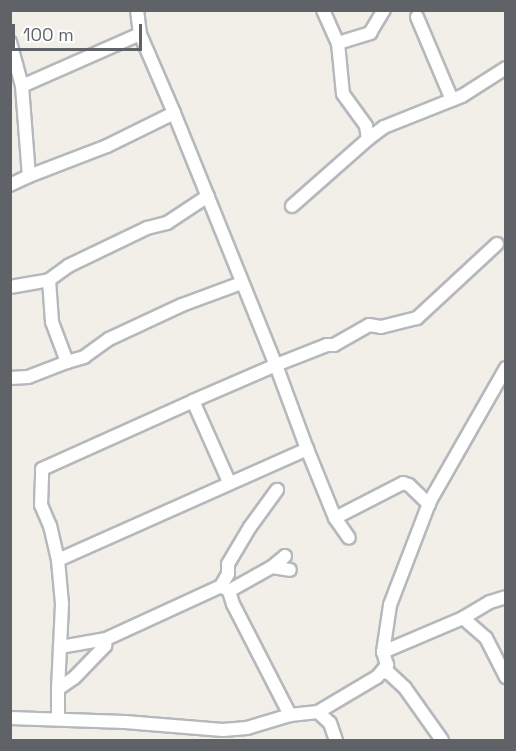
<!DOCTYPE html>
<html>
<head>
<meta charset="utf-8">
<style>
	body { margin:0 }
	#map { position:relative; width:516px; height:751px; overflow:hidden; background:#f1efe8; font-family:"Space Grotesk",sans-serif }
	div>[style] { position:absolute }
	[style*='--x'] { left:calc(var(--x)*1px); top:calc(var(--y)*1px); width:calc(var(--w)*1px); rotate:calc(var(--a)*1deg) }
	.roads { filter:drop-shadow(2px 0 #b5b8bc) drop-shadow(-2px 0 #b5b8bc) drop-shadow(0 2px #b5b8bc) drop-shadow(0 -2px #b5b8bc) }
	.minor>* { height:12px; margin:-6px; padding:0 6px; transform-origin:6px; border-radius:6px; background:#fff }
	span { translate:-50% -50%; white-space:nowrap; text-align:center; line-height:1.15; -webkit-text-stroke:6px #fff; paint-order:stroke }
	.frame { position:absolute; inset:0; border:12px solid #5f6368; pointer-events:none }
	.scale { position:absolute; left:12px; top:24px; width:130px; height:27px; box-sizing:border-box; border:3px solid #5f6368; border-top:0; padding-left:8px; font-size:18px; line-height:21px; white-space:nowrap; color:#5f6368; -webkit-text-stroke:4px #fff; paint-order:stroke }
</style>
</head>
<body>
<div id="map">
	<div class="roads">
		<div class="minor">
			<div style="--x:137;--y:10;--w:24;--a:83"></div>
			<div style="--x:323;--y:10;--w:36;--a:66"></div>
			<div style="--x:338;--y:43;--w:51;--a:84.4"></div>
			<div style="--x:343;--y:94;--w:39;--a:54"></div>
			<div style="--x:366;--y:126;--w:13;--a:81"></div>
			<div style="--x:368;--y:139;--w:20;--a:-37"></div>
			<div style="--x:384;--y:127;--w:84;--a:-21.7"></div>
			<div style="--x:462;--y:96;--w:52;--a:-32.5"></div>
			<div style="--x:417;--y:17;--w:90;--a:67.1"></div>
			<div style="--x:10;--y:42;--w:46;--a:74.7"></div>
			<div style="--x:22;--y:86;--w:90;--a:85.6"></div>
			<div style="--x:29;--y:176;--w:21;--a:155"></div>
			<div style="--x:338;--y:43;--w:34;--a:-17"></div>
			<div style="--x:370;--y:33;--w:27;--a:-59"></div>
			<div style="--x:22;--y:86;--w:129;--a:-23.8"></div>
			<div style="--x:140;--y:34;--w:86;--a:66.7"></div>
			<div style="--x:174;--y:113;--w:75;--a:153.8"></div>
			<div style="--x:107;--y:146;--w:84;--a:159"></div>
			<div style="--x:174;--y:113;--w:272;--a:68"></div>
			<div style="--x:276;--y:365;--w:55;--a:-21.4"></div>
			<div style="--x:327;--y:345;--w:7;--a:0"></div>
			<div style="--x:334;--y:345;--w:40;--a:-29.7"></div>
			<div style="--x:369;--y:325;--w:12;--a:9"></div>
			<div style="--x:381;--y:327;--w:37;--a:-14"></div>
			<div style="--x:417;--y:318;--w:109;--a:-42.8"></div>
			<div style="--x:292;--y:206;--w:101;--a:-41.4"></div>
			<div style="--x:49;--y:280;--w:24;--a:-36"></div>
			<div style="--x:68;--y:266;--w:88;--a:-25.7"></div>
			<div style="--x:147;--y:228;--w:21;--a:-14"></div>
			<div style="--x:167;--y:223;--w:49;--a:-33.4"></div>
			<div style="--x:10;--y:287;--w:40;--a:-10"></div>
			<div style="--x:49;--y:280;--w:42;--a:85.9"></div>
			<div style="--x:52;--y:322;--w:43;--a:69.4"></div>
			<div style="--x:67;--y:362;--w:42;--a:159"></div>
			<div style="--x:28;--y:377;--w:18;--a:177"></div>
			<div style="--x:67;--y:362;--w:18;--a:-16"></div>
			<div style="--x:84;--y:357;--w:31;--a:-36"></div>
			<div style="--x:109;--y:339;--w:81;--a:-25"></div>
			<div style="--x:182;--y:305;--w:63;--a:-20.4"></div>
			<div style="--x:307;--y:449;--w:74;--a:67.9"></div>
			<div style="--x:335;--y:518;--w:24;--a:55"></div>
			<div style="--x:335;--y:518;--w:76;--a:-27.2"></div>
			<div style="--x:403;--y:483;--w:6;--a:18"></div>
			<div style="--x:409;--y:485;--w:28;--a:44"></div>
			<div style="--x:58;--y:560;--w:273;--a:-24"></div>
			<div style="--x:307;--y:449;--w:90;--a:-110.3"></div>
			<div style="--x:276;--y:365;--w:90;--a:156.6"></div>
			<div style="--x:193;--y:401;--w:89;--a:66"></div>
			<div style="--x:272;--y:567;--w:17;--a:-40"></div>
			<div style="--x:221;--y:586;--w:14;--a:-60"></div>
			<div style="--x:228;--y:574;--w:10;--a:-90"></div>
			<div style="--x:228;--y:564;--w:43;--a:-59.3"></div>
			<div style="--x:250;--y:527;--w:46;--a:-53.9"></div>
			<div style="--x:229;--y:591;--w:49;--a:-29.2"></div>
			<div style="--x:272;--y:567;--w:18;--a:9"></div>
			<div style="--x:463;--y:618;--w:30;--a:41"></div>
			<div style="--x:486;--y:638;--w:44;--a:62.9"></div>
			<div style="--x:106;--y:639;--w:127;--a:-24.7"></div>
			<div style="--x:221;--y:586;--w:9;--a:32"></div>
			<div style="--x:229;--y:591;--w:14;--a:73"></div>
			<div style="--x:233;--y:604;--w:125;--a:62.8"></div>
			<div style="--x:60;--y:647;--w:43;--a:-87.3"></div>
			<div style="--x:62;--y:604;--w:44;--a:-95.2"></div>
			<div style="--x:58;--y:560;--w:35;--a:-103"></div>
			<div style="--x:50;--y:526;--w:23;--a:-113"></div>
			<div style="--x:41;--y:505;--w:36;--a:-88"></div>
			<div style="--x:42;--y:469;--w:166;--a:-24.2"></div>
			<div style="--x:383;--y:652;--w:48;--a:-81.5"></div>
			<div style="--x:390;--y:605;--w:111;--a:-69"></div>
			<div style="--x:430;--y:501;--w:153;--a:-60.3"></div>
			<div style="--x:382;--y:672;--w:7;--a:8"></div>
			<div style="--x:389;--y:673;--w:22;--a:43"></div>
			<div style="--x:405;--y:688;--w:64;--a:54.6"></div>
			<div style="--x:58;--y:689;--w:19;--a:-35"></div>
			<div style="--x:74;--y:678;--w:45;--a:-45.9"></div>
			<div style="--x:105;--y:646;--w:7;--a:-82"></div>
			<div style="--x:106;--y:639;--w:47;--a:170.1"></div>
			<div style="--x:60;--y:647;--w:42;--a:92.7"></div>
			<div style="--x:58;--y:689;--w:30;--a:90"></div>
			<div style="--x:318;--y:712;--w:16;--a:43"></div>
			<div style="--x:330;--y:723;--w:18;--a:71"></div>
			<div style="--x:10;--y:718;--w:115;--a:2"></div>
			<div style="--x:125;--y:722;--w:98;--a:4.7"></div>
			<div style="--x:223;--y:730;--w:24;--a:-5"></div>
			<div style="--x:247;--y:728;--w:45;--a:-16.8"></div>
			<div style="--x:290;--y:715;--w:28;--a:-6"></div>
			<div style="--x:318;--y:712;--w:69;--a:-30.7"></div>
			<div style="--x:377;--y:677;--w:16;--a:-50"></div>
			<div style="--x:387;--y:665;--w:14;--a:-107"></div>
			<div style="--x:383;--y:652;--w:87;--a:-23"></div>
			<div style="--x:463;--y:618;--w:31;--a:-31"></div>
			<div style="--x:490;--y:602;--w:17;--a:-17"></div>
		</div>
	</div>
	<div class="frame"></div>
	<div class="scale">100 m</div>
</div>
</body>
</html>
